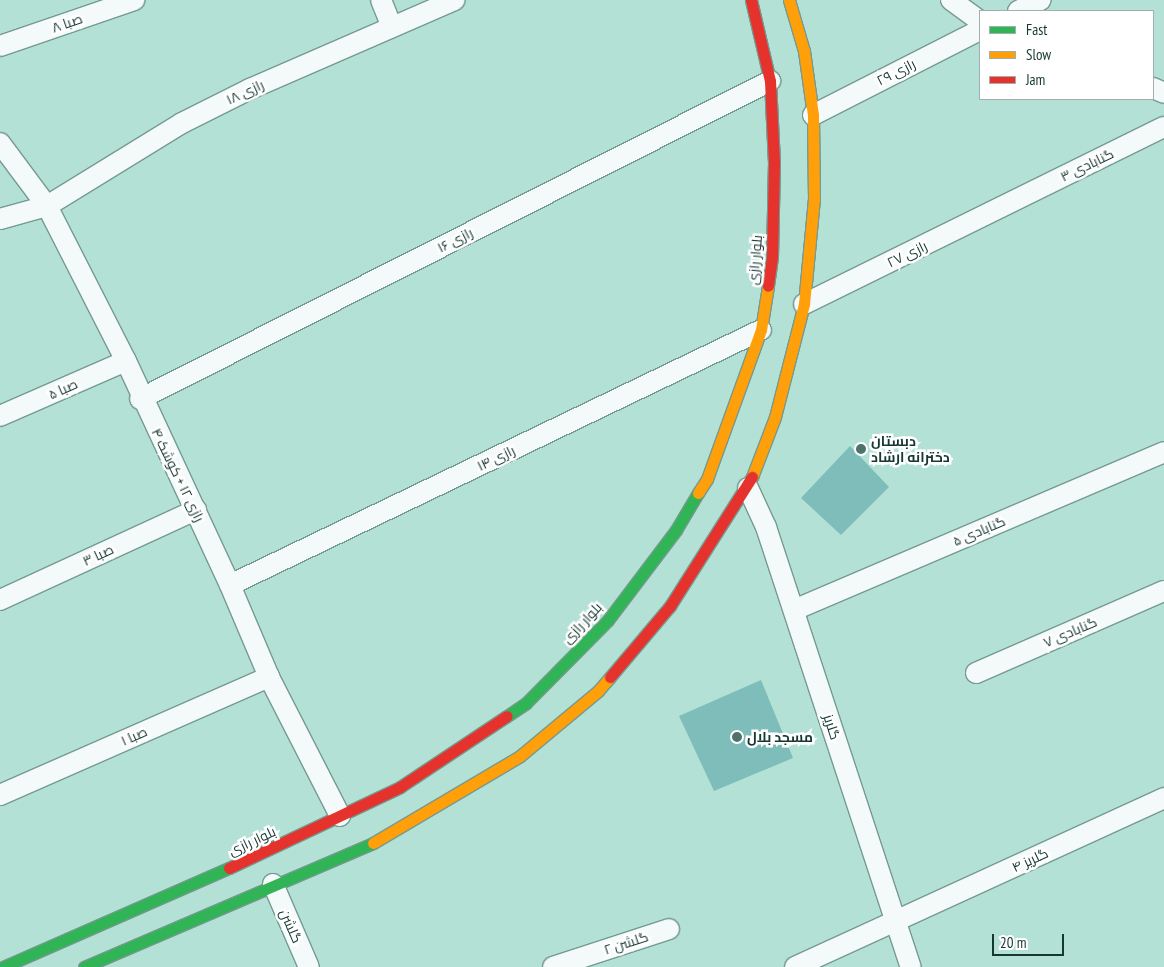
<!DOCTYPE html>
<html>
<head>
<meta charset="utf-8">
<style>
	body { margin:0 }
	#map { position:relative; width:1164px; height:967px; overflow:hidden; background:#b4e1d6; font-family:"PT Sans Narrow",Cairo,sans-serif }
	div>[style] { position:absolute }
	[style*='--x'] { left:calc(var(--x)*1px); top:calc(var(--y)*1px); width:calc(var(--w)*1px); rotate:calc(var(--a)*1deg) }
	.building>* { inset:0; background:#7ebdb9 }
	.roads { filter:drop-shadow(1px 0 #759a91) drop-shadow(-1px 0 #759a91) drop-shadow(0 1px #759a91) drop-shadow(0 -1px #759a91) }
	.street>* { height:20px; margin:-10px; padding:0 10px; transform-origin:10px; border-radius:10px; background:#f4faf9 }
	.fast>* { height:11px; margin:-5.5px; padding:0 5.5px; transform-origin:5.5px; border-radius:5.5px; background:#30b455 }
	.slow>* { height:11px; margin:-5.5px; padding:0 5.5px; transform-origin:5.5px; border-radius:5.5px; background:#ff9f0a }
	.jam>* { height:11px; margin:-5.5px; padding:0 5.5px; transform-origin:5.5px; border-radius:5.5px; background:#e5322d }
	.dots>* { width:14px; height:14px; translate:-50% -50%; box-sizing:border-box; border:2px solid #fff; border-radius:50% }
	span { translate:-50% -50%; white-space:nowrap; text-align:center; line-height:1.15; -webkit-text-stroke:5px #fff; paint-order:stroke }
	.street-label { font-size:14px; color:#163831 }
	.poi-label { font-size:14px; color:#163831; font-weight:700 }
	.left { translate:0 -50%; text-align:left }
	.legend { position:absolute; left:979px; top:10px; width:175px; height:90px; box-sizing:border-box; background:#fff; border:1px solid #a2afad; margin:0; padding:6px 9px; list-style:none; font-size:15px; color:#163831 }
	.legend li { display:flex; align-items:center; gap:10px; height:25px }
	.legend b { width:25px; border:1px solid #a2afad }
	.scale { position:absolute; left:992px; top:934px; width:72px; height:22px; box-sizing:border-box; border:2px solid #163831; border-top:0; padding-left:6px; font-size:15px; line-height:18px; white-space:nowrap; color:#163831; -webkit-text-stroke:4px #fff; paint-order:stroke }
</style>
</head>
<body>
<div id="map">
	<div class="building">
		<div style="clip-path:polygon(850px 446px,889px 487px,841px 535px,801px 498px)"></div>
		<div style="clip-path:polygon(761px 680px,793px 758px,714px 791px,679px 716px)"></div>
	</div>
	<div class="roads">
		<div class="street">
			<div style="--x:381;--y:0;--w:29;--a:68"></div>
			<div style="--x:951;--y:0;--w:36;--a:36"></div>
			<div style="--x:1018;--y:11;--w:25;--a:-26"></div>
			<div style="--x:0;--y:46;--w:142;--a:-18.9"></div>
			<div style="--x:1153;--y:88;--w:12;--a:24"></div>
			<div style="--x:813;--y:115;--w:187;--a:-27"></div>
			<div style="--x:0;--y:143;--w:79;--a:53.3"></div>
			<div style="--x:47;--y:206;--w:174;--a:63"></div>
			<div style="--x:126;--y:361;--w:247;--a:65.1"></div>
			<div style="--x:230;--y:585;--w:100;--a:67"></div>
			<div style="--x:269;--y:677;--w:156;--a:62.9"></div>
			<div style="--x:0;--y:219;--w:49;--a:-15.5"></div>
			<div style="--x:47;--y:206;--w:158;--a:-31.6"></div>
			<div style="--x:182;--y:123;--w:76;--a:-26.6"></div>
			<div style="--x:250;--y:89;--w:223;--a:-23.5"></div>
			<div style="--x:804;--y:304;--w:401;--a:-26.2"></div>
			<div style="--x:140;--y:399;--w:706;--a:-26.78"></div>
			<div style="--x:0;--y:416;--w:137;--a:-23.6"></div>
			<div style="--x:748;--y:488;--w:43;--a:65.2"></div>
			<div style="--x:766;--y:527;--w:463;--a:71.8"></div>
			<div style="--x:230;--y:585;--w:589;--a:-25.65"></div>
			<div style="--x:0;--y:600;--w:216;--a:-24.7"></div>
			<div style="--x:794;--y:610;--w:402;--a:-23.1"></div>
			<div style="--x:976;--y:673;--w:205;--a:-23.6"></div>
			<div style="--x:0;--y:795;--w:294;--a:-23.7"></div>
			<div style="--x:273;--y:884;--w:90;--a:66.6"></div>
			<div style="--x:553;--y:967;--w:122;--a:-18.1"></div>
			<div style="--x:795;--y:967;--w:406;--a:-24.6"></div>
		</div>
		<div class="fast">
			<div style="--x:507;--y:716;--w:23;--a:-34"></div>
			<div style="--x:526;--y:703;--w:117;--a:-45.3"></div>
			<div style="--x:608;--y:620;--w:113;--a:-52.9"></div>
			<div style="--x:676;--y:530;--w:43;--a:-59.3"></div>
			<div style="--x:3;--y:967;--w:247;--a:-23.7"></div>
			<div style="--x:84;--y:967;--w:314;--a:-23.2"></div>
		</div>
		<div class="slow">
			<div style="--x:752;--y:477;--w:64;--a:-69"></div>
			<div style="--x:775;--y:417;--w:117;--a:-75.6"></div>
			<div style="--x:804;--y:304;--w:105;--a:-84.6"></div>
			<div style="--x:814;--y:199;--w:84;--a:-90.7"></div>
			<div style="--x:813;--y:115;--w:65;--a:-98"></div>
			<div style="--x:804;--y:51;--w:53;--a:-106.4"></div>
			<div style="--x:698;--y:493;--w:17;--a:-57"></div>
			<div style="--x:707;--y:479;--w:158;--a:-70.1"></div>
			<div style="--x:761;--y:330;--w:45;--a:-81"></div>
			<div style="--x:373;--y:843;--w:171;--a:-30.6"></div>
			<div style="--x:520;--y:756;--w:102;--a:-39.8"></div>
			<div style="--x:598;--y:691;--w:18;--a:-49"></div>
		</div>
		<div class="jam">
			<div style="--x:751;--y:0;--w:83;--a:76.8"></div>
			<div style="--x:770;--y:81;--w:81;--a:87.2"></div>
			<div style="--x:774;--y:162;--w:95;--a:91.2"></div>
			<div style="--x:772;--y:257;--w:29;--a:98"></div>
			<div style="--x:610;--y:677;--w:93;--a:-49.8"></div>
			<div style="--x:670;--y:606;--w:153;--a:-57.6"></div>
			<div style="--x:229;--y:868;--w:189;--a:-25.3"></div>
			<div style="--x:400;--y:787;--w:128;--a:-33.6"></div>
		</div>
	</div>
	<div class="dots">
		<div style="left:861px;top:449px;background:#4d736b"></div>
		<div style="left:737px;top:737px;background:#4d736b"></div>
	</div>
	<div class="street-label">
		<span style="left:67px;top:23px;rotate:-19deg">صبا ۸</span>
		<span style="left:896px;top:72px;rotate:-27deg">رازی ۲۹</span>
		<span style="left:245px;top:92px;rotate:-25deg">رازی ۱۸</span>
		<span style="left:1087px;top:165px;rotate:-26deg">گنابادی ۳</span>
		<span style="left:455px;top:240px;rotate:-27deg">رازی ۱۶</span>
		<span style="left:907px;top:254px;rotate:-26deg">رازی ۲۷</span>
		<span style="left:755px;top:260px;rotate:-85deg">بلوار رازی</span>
		<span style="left:63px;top:389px;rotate:-24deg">صبا ۵</span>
		<span style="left:496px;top:458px;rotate:-26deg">رازی ۱۴</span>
		<span style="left:178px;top:475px;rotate:64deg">رازی ۱۲ + کوشک ۴</span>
		<span style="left:979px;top:531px;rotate:-23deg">گنابادی ۵</span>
		<span style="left:98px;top:555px;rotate:-25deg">صبا ۳</span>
		<span style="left:582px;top:623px;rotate:-47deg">بلوار رازی</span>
		<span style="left:1070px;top:632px;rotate:-23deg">گنابادی ۷</span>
		<span style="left:832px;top:727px;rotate:72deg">گلریز</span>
		<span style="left:134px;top:736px;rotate:-24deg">صبا ۱</span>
		<span style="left:252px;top:841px;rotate:-25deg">بلوار رازی</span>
		<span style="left:1030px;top:860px;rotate:-25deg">گلریز ۴</span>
		<span style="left:291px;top:926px;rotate:67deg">گلشن</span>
		<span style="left:626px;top:943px;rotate:-18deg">گلشن ۲</span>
	</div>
	<div class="poi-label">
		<span class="left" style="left:871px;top:449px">دبستان<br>دخترانه ارشاد</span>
		<span class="left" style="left:747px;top:737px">مسجد بلال</span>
	</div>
	<ul class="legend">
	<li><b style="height:6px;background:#30b455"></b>Fast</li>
	<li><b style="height:6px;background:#ff9f0a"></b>Slow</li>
	<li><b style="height:6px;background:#e5322d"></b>Jam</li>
	</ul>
	<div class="scale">20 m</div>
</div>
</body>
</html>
